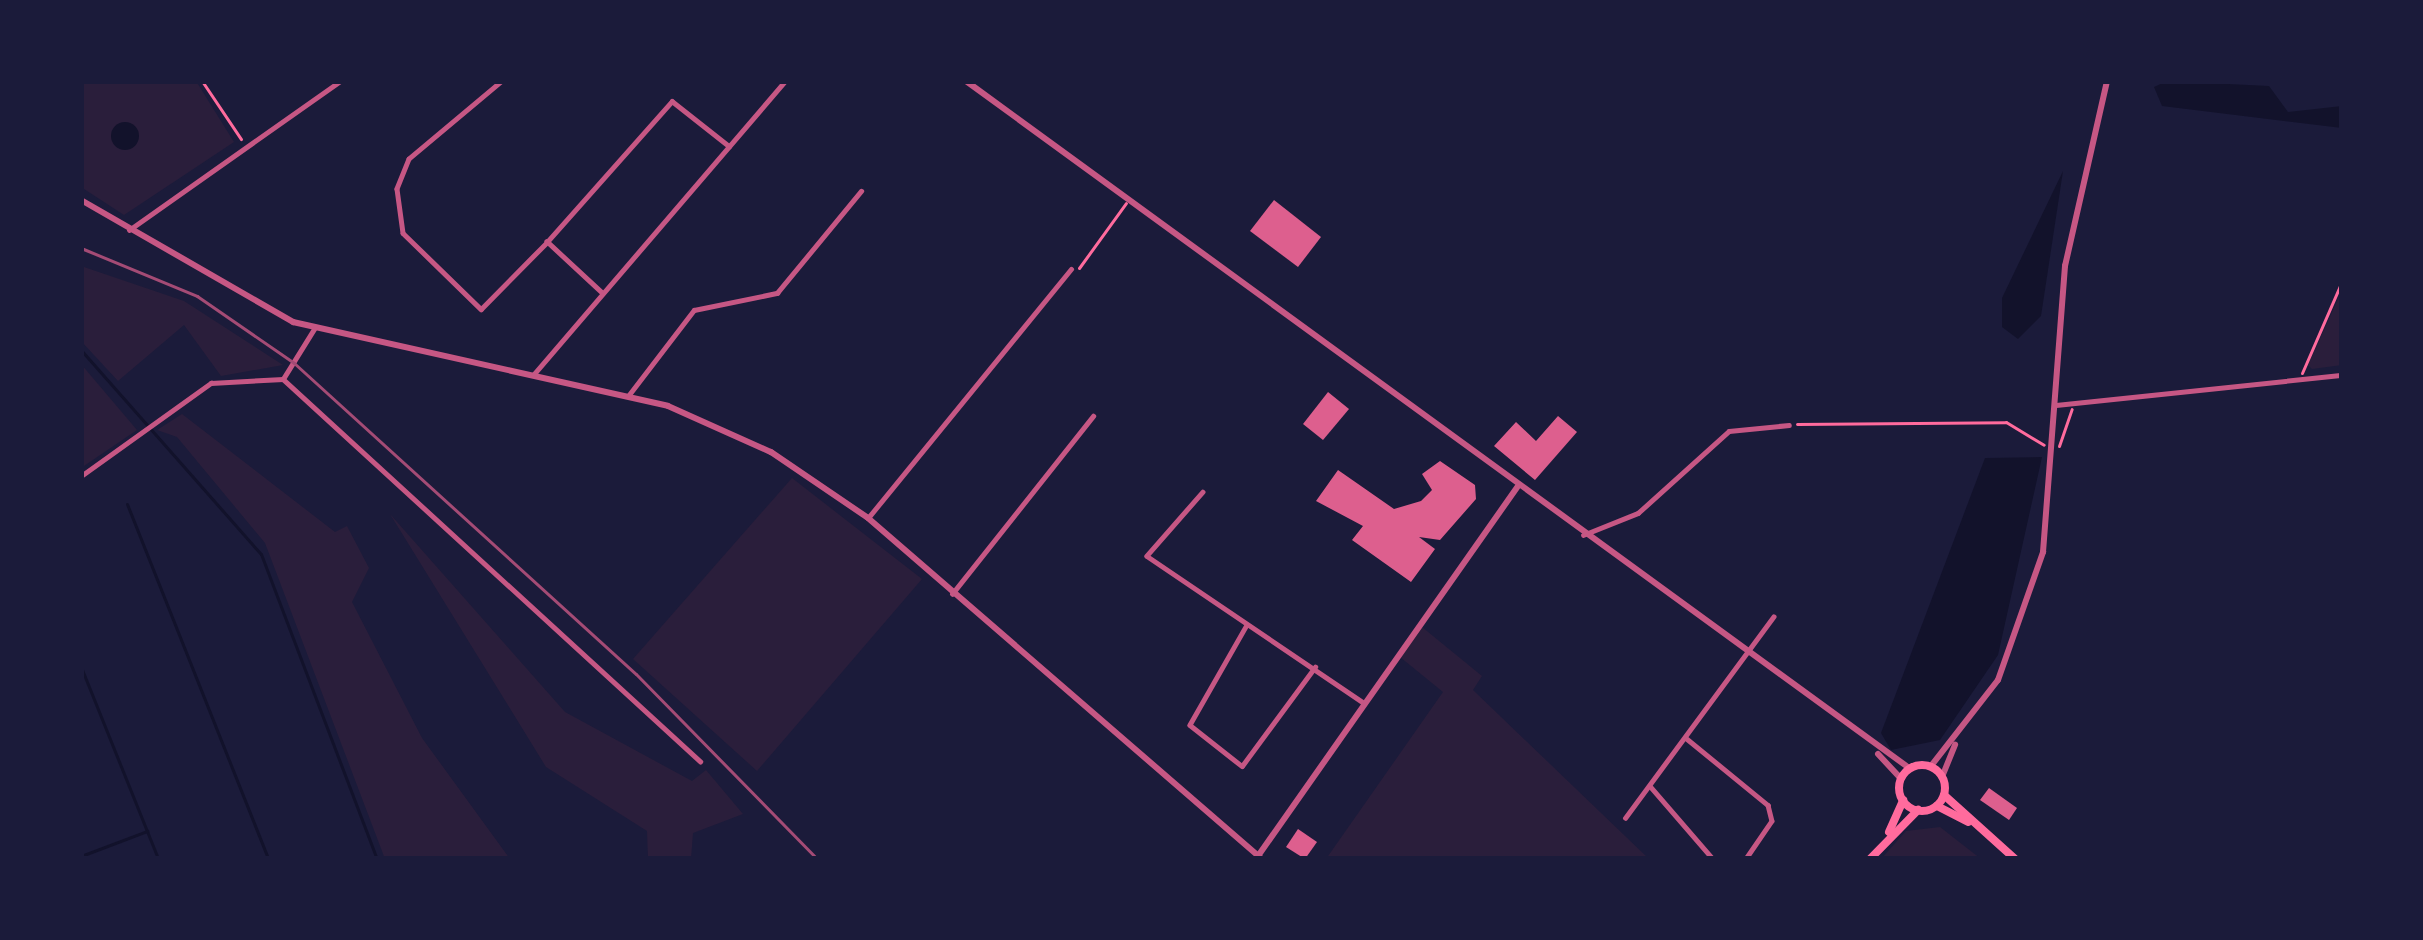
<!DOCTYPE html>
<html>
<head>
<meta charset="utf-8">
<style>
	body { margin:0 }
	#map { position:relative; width:2423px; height:940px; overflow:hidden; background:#1b1b3a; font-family:"Archivo Narrow",sans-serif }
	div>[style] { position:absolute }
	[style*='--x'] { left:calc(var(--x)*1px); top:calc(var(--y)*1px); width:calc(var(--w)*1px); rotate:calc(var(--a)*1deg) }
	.green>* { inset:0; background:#2a1e3b }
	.water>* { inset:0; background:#12122b }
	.round { border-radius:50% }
	.stream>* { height:3px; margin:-1.5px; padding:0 1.5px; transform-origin:1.5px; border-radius:1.5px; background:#12122b }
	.building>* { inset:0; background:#dd5f8e }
	.path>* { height:3px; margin:-1.5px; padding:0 1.5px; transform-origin:1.5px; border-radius:1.5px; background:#ff6b9d }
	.minor>* { height:4.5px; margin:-2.25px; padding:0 2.25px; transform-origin:2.25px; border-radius:2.25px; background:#c65784 }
	.tertiary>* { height:6px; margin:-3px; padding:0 3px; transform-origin:3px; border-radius:3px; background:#c65784 }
	.primary>* { height:8px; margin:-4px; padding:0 4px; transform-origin:4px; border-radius:4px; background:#ff6b9d }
	.primary>.ring { margin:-4px; padding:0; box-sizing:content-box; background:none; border:8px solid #ff6b9d; border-radius:50% }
	.trunk>* { height:8px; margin:-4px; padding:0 4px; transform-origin:4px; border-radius:4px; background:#ff6b9d }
	.rail>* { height:3px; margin:-1.5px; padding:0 1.5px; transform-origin:1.5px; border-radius:1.5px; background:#a44b75 }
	span { translate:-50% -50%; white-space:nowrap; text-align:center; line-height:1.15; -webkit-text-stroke:12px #1b1b3a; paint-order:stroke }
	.frame { position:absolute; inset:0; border:84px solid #1b1b3a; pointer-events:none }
</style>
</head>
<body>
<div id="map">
	<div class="green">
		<div style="clip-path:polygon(81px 81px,196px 81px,234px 142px,124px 215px,81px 187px)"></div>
		<div style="clip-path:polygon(81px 266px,184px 301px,283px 365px,221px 376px,184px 325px,118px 381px,81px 341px)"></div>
		<div style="clip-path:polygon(2342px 290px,2342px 365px,2312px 369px,2308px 365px)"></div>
		<div style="clip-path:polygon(81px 364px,137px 430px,81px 468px)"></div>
		<div style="clip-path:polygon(182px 414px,335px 532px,347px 526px,369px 568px,352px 602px,422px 738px,510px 859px,385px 859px,265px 543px,177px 437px,157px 430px)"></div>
		<div style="clip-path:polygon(792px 478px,922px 579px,757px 771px,633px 659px)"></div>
		<div style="clip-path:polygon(390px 514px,565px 712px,692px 781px,706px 770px,743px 814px,693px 833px,691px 859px,648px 859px,647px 831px,546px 767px)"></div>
		<div style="clip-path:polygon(1422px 627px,1482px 676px,1473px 690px,1649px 859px,1326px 859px,1443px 692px,1400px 657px)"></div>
		<div style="clip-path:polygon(1940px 827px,1981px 859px,1881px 859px,1906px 831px)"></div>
	</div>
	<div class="water">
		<div style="clip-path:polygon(2167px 81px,2269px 86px,2288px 112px,2342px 106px,2342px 128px,2162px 106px,2154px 87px)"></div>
		<div class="round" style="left:111px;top:122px;width:28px;height:28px"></div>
		<div style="clip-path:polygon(2063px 171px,2041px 316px,2018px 339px,2002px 327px,2002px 298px)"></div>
		<div style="clip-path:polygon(2042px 457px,1998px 655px,1940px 740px,1891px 750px,1881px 733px,1985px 458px)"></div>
	</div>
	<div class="stream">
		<div style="--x:81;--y:350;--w:272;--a:48.6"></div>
		<div style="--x:261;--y:554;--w:326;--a:69.2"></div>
		<div style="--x:127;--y:504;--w:382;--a:68.3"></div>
		<div style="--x:81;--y:667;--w:207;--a:68.1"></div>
		<div style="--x:81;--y:856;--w:71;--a:-20.7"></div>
	</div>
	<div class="building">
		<div style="clip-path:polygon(1274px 200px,1321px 237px,1298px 267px,1250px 231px)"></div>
		<div style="clip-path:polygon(1328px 392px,1349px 409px,1323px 440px,1303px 424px)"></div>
		<div style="clip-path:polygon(1558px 416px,1577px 432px,1535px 480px,1494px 446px,1516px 422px,1536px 441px)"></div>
		<div style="clip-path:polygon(1440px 461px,1475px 485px,1476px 499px,1440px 540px,1419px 537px,1435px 549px,1411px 582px,1352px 540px,1363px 526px,1316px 501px,1338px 470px,1394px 509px,1421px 501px,1432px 490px,1422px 474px)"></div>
		<div style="clip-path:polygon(1989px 788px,2017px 808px,2009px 820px,1980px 800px)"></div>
		<div style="clip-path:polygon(1298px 829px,1317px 842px,1305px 859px,1286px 847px)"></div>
	</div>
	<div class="path">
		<div style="--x:202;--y:81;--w:70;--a:56.1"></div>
		<div style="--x:1079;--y:268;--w:80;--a:-54.1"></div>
		<div style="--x:2302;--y:373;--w:100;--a:-66.5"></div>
		<div style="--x:1797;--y:424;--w:209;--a:-0.5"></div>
		<div style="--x:2006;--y:422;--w:44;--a:31.2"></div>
		<div style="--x:2059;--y:446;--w:39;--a:-71"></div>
	</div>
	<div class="minor">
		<div style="--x:502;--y:81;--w:121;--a:140"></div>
		<div style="--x:409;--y:159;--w:32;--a:112"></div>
		<div style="--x:397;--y:189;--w:44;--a:82.2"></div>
		<div style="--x:403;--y:233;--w:109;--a:44.3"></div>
		<div style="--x:481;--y:309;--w:94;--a:-45.4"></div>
		<div style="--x:129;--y:230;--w:258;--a:-35.2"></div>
		<div style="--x:601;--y:292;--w:74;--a:-137.2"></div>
		<div style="--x:547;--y:242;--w:188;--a:-48.4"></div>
		<div style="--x:672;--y:101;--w:73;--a:38.3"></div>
		<div style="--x:534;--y:374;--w:386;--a:-49.4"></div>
		<div style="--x:283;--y:379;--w:59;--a:-58.2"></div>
		<div style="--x:628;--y:396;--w:108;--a:-52.5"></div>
		<div style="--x:694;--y:310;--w:85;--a:-11.6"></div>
		<div style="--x:777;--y:293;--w:132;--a:-50.5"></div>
		<div style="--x:2056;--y:405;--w:288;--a:-6"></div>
		<div style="--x:81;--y:476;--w:160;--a:-35.6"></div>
		<div style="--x:211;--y:383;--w:72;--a:-3.2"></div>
		<div style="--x:283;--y:379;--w:566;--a:42.49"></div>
		<div style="--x:1203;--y:492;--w:85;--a:131.2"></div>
		<div style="--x:1147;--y:556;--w:261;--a:34.1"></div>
		<div style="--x:868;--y:518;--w:321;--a:-50.8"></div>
		<div style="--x:1583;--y:535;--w:59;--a:-21.8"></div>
		<div style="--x:1638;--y:513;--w:122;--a:-42"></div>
		<div style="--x:1729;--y:431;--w:60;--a:-5.7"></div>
		<div style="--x:952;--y:594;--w:227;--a:-51.6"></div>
		<div style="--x:1247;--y:625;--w:115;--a:119.7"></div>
		<div style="--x:1190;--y:725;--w:66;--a:38.3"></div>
		<div style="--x:1242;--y:766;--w:123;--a:-53.6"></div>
		<div style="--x:1686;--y:738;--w:106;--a:39.3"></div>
		<div style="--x:1768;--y:805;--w:16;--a:76"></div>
		<div style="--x:1772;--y:821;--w:46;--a:124.4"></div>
		<div style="--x:1650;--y:786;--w:96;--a:49.2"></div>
		<div style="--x:1625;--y:818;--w:250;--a:-53.6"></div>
	</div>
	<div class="tertiary">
		<div style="--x:966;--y:81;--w:1167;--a:36.07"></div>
		<div style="--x:81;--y:200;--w:245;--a:29.9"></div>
		<div style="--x:293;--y:322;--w:384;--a:12.6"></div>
		<div style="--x:668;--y:406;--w:113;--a:24.1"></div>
		<div style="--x:771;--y:452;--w:117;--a:34.2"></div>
		<div style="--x:868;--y:518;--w:521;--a:40.88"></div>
		<div style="--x:1878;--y:754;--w:34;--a:47"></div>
		<div style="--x:1931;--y:766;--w:109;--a:-52.1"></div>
		<div style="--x:1998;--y:680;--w:136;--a:-70.6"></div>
		<div style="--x:2043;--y:552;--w:287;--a:-85.6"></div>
		<div style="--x:2065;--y:266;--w:190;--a:-77.2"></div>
		<div style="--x:1942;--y:777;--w:35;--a:-68"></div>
		<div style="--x:1258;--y:856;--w:451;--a:-54.9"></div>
	</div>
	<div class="primary">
		<div class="ring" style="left:1899px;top:765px;width:38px;height:38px"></div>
		<div style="--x:1944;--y:795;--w:96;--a:42"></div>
		<div style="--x:1937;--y:806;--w:35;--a:27"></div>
	</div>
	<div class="trunk">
		<div style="--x:1889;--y:832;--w:35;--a:-66"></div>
		<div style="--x:1870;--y:859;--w:69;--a:-45.6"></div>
	</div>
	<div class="rail">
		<div style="--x:81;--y:248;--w:126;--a:22.5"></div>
		<div style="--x:197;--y:296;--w:118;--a:34.6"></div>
		<div style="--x:294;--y:363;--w:462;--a:42.3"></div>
		<div style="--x:636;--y:674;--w:259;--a:45.6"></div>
	</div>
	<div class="frame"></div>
</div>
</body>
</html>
